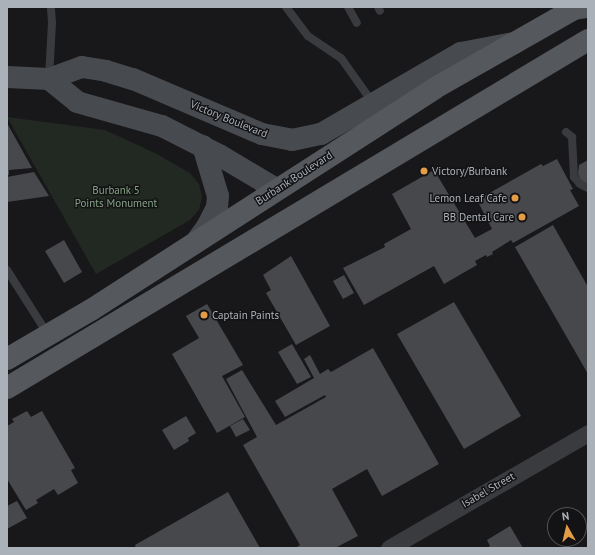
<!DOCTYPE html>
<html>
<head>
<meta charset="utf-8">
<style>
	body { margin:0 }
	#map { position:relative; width:595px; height:555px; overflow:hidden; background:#18181a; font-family:"PT Sans",sans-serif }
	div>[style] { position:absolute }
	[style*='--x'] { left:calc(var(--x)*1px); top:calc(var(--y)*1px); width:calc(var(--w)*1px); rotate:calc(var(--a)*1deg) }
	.green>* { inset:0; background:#222922 }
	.building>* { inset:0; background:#47484c }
	.service>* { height:8px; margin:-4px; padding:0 4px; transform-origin:4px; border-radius:4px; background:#393b3e }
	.minor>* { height:17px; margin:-8.5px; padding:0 8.5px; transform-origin:8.5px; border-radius:8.5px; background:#393b3e }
	.secondary>* { height:22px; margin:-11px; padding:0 11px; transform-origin:11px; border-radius:11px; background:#474a4e }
	.primary>* { height:22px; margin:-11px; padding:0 11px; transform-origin:11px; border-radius:11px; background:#55585d }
	.dots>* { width:11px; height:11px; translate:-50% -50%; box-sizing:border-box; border:2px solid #131315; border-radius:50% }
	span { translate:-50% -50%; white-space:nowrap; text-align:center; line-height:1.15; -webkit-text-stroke:3px #131315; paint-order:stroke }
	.street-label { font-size:11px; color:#abb1b8 }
	.poi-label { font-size:11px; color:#abb1b8 }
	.left { translate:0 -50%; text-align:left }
	.right { translate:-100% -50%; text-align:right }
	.park-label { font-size:11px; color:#85a284 }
	.frame { position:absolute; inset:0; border:8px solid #abb1b8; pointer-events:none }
	.north { position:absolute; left:547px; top:507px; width:40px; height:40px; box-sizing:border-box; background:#131315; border:1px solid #505256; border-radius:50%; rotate:352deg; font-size:11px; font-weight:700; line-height:16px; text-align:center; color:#abb1b8 }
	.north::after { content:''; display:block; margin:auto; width:14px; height:18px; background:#e39d46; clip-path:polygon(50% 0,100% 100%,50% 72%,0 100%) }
</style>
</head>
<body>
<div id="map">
	<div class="green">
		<div style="clip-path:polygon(7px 117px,105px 130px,155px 153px,190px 173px,199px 184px,202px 197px,199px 210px,190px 220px,96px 274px)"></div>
	</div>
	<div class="building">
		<div style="clip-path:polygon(7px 123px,32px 168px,9px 170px,9px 175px,7px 175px)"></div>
		<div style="clip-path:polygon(557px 159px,573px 189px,570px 190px,579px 206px,513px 243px,511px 240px,492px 252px,493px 254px,487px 257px,486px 255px,475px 261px,477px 265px,444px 284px,434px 266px,364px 305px,343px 268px,385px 247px,384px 244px,411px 229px,392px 194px,434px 170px,475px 238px,492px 229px,477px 200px,541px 164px,543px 166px)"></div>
		<div style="clip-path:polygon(588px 160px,588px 184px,581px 181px,578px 174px,579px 165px)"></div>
		<div style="clip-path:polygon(34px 172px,49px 196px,7px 202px,7px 177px)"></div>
		<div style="clip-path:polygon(553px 225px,588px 287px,588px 374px,515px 247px)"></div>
		<div style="clip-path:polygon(64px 240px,82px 272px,64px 283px,45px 251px)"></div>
		<div style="clip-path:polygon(291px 256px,330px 326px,296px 345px,266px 293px,271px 290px,263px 275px)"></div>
		<div style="clip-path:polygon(344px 275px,354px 293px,343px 299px,333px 281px)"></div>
		<div style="clip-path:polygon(454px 302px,521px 416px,464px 449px,397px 334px)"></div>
		<div style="clip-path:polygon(207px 304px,243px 365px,222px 376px,245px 417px,217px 433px,172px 354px,199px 338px,186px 316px)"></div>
		<div style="clip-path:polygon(292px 344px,311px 377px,297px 384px,278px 352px)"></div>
		<div style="clip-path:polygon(373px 348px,439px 464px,382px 496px,367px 469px,332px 489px,358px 536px,335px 548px,295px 548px,300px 545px,243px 445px,257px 437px,226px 379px,242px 370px,276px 425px,326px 397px,325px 395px,285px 417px,275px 401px,314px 378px,304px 359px,310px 355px,320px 374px,328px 369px,331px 372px)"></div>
		<div style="clip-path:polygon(27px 411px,31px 417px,42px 411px,75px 468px,71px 470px,78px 483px,58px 495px,54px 489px,36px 500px,38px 503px,26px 510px,7px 479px,7px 426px,14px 422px,12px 419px)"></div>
		<div style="clip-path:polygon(186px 416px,196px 433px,188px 438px,189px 441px,174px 450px,162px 430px)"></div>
		<div style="clip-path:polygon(243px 419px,250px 430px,236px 437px,230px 426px)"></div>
		<div style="clip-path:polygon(228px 492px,260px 548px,136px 548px,135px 545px)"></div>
		<div style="clip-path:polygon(17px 501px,27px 518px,7px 529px,7px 506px)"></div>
		<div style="clip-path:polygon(510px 526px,523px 548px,487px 548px,490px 546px,487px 540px)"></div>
	</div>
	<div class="service">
		<div style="--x:286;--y:7;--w:36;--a:53"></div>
		<div style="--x:308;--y:36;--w:40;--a:34"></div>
		<div style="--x:341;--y:58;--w:55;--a:54.6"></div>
		<div style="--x:348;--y:7;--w:18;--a:61"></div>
		<div style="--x:378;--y:7;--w:4;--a:63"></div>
		<div style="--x:49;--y:78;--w:55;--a:-86.9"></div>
		<div style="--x:52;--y:23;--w:16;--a:-94"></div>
		<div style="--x:566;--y:132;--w:8;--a:40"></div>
		<div style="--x:572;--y:137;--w:40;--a:87.1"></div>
		<div style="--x:574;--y:177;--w:9;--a:49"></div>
		<div style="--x:580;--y:184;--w:9;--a:27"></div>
		<div style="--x:7;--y:270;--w:75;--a:57.6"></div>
	</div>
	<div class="minor">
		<div style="--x:389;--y:548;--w:230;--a:-30"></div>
	</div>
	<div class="secondary">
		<div style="--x:7;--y:77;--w:42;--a:2.7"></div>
		<div style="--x:49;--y:79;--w:35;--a:-20"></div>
		<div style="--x:82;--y:67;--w:24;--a:9"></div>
		<div style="--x:106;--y:71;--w:28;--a:17"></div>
		<div style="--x:133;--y:79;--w:140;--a:23.1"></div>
		<div style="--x:262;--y:134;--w:31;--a:11"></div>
		<div style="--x:292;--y:140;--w:30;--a:-12"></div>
		<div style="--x:321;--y:134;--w:162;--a:-30.1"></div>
		<div style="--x:461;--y:53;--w:54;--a:-10.7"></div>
		<div style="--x:49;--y:79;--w:36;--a:39"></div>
		<div style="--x:77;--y:102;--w:88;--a:15.8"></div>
		<div style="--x:162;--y:126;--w:64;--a:27"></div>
		<div style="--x:219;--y:155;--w:66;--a:30.8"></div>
		<div style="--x:196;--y:242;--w:19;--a:-54"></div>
		<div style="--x:207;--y:227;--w:22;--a:-63"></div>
		<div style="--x:217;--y:207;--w:11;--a:-85"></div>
		<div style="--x:218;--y:196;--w:52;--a:-106.7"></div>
	</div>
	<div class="primary">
		<div style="--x:7;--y:359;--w:97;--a:-30.3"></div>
		<div style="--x:91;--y:310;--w:409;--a:-32.8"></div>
		<div style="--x:435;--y:88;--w:160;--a:-29.6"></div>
		<div style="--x:574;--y:9;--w:13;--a:-9"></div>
		<div style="--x:7;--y:388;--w:677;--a:-30.92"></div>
	</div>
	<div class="dots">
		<div style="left:424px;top:171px;background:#e39d46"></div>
		<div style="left:515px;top:198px;background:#e39d46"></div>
		<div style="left:522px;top:217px;background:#e39d46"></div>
		<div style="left:204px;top:315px;background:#e39d46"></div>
	</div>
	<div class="street-label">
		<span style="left:229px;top:119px;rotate:22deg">Victory Boulevard</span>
		<span style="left:294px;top:178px;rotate:-33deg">Burbank Boulevard</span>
		<span style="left:488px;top:490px;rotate:-30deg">Isabel Street</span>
	</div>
	<div class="poi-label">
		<span class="left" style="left:432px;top:171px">Victory/Burbank</span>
		<span class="right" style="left:507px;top:198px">Lemon Leaf Cafe</span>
		<span class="right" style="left:514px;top:217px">BB Dental Care</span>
		<span class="left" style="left:212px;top:315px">Captain Paints</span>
	</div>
	<div class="park-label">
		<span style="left:116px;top:197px">Burbank 5<br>Points Monument</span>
	</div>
	<div class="frame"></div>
	<div class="north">N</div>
</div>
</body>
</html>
